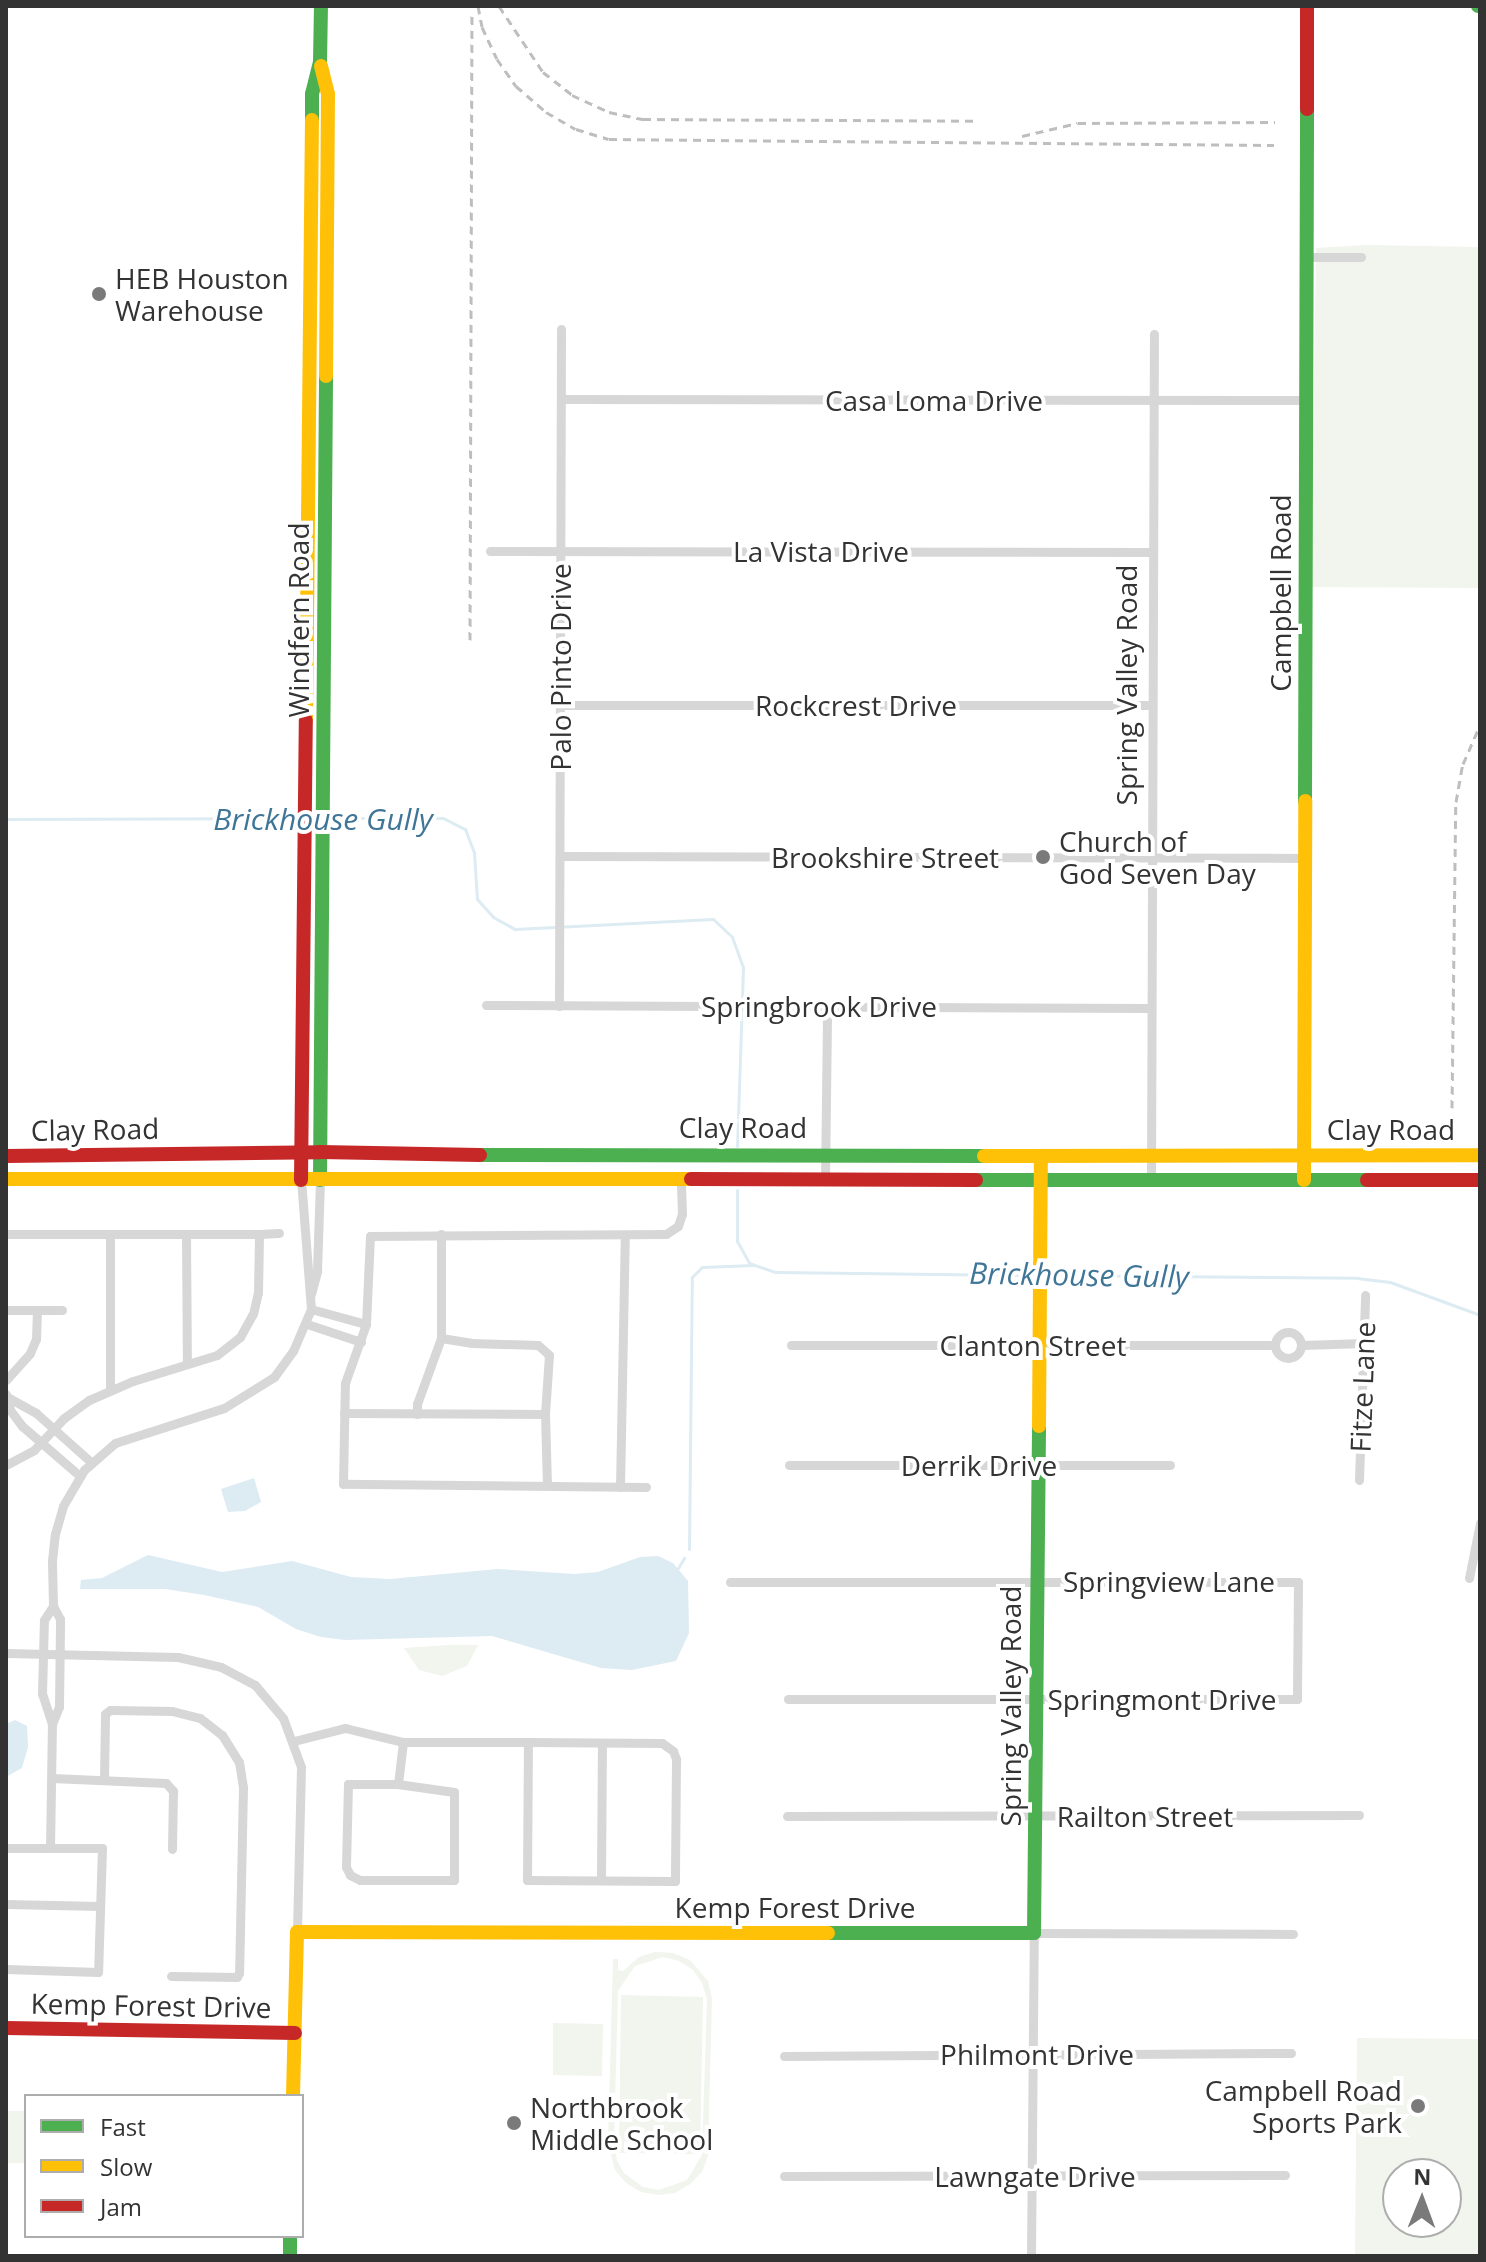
<!DOCTYPE html>
<html>
<head>
<meta charset="utf-8">
<style>
	body { margin:0 }
	#map { position:relative; width:1486px; height:2262px; overflow:hidden; background:#fff; font-family:"Open Sans",sans-serif }
	div>[style] { position:absolute }
	[style*='--x'] { left:calc(var(--x)*1px); top:calc(var(--y)*1px); width:calc(var(--w)*1px); rotate:calc(var(--a)*1deg) }
	.green>* { inset:0; background:#f1f5ed }
	.water>* { inset:0; background:#ddebf3 }
	.stream>* { height:3px; margin:-1.5px; padding:0 1.5px; transform-origin:1.5px; border-radius:1.5px; background:#ddebf3 }
	.street>* { height:9px; margin:-4.5px; padding:0 4.5px; transform-origin:4.5px; border-radius:4.5px; background:#d7d7d7 }
	.street>.ring { margin:-4.5px; padding:0; box-sizing:content-box; background:none; border:9px solid #d7d7d7; border-radius:50% }
	.fast>* { height:14px; margin:-7px; padding:0 7px; transform-origin:7px; border-radius:7px; background:#4caf50 }
	.slow>* { height:14px; margin:-7px; padding:0 7px; transform-origin:7px; border-radius:7px; background:#ffc107 }
	.jam>* { height:14px; margin:-7px; padding:0 7px; transform-origin:7px; border-radius:7px; background:#c62828 }
	.rail>* { height:3px; margin-top:-1.5px; transform-origin:0; background:repeating-linear-gradient(90deg,#bebebe 0 8px,transparent 0 14px) }
	.dots>* { width:22px; height:22px; translate:-50% -50%; box-sizing:border-box; border:4px solid #fff; border-radius:50% }
	span { translate:-50% -50%; white-space:nowrap; text-align:center; line-height:1.15; -webkit-text-stroke:8px #fff; paint-order:stroke }
	.poi-label { font-size:28px; color:#333 }
	.left { translate:0 -50%; text-align:left }
	.right { translate:-100% -50%; text-align:right }
	.street-label { font-size:28px; color:#333 }
	.water-label { font-size:30px; color:#3f7597; font-style:italic }
	.frame { position:absolute; inset:0; border:8px solid #333; pointer-events:none }
	.legend { position:absolute; left:24px; top:2094px; width:280px; height:144px; box-sizing:border-box; background:#fff; border:2px solid #adadad; margin:0; padding:10px 14px; list-style:none; font-size:24px; color:#333 }
	.legend li { display:flex; align-items:center; gap:16px; height:40px }
	.legend b { width:40px; border:2px solid #adadad }
	.north { position:absolute; left:1382px; top:2158px; width:80px; height:80px; box-sizing:border-box; background:#fff; border:2px solid #adadad; border-radius:50%; rotate:1deg; font-size:22px; font-weight:700; line-height:32px; text-align:center; color:#333 }
	.north::after { content:''; display:block; margin:auto; width:28px; height:36px; background:#7a7a7a; clip-path:polygon(50% 0,100% 100%,50% 72%,0 100%) }
</style>
</head>
<body>
<div id="map">
	<div class="green">
		<div style="clip-path:polygon(1366px 245px,1480px 247px,1480px 588px,1311px 587px,1316px 248px)"></div>
		<div style="clip-path:polygon(448px 1645px,478px 1645px,467px 1666px,442px 1676px,419px 1670px,404px 1648px)"></div>
		<div style="clip-path:polygon(evenodd,655px 1952px,673px 1953px,690px 1960px,708px 1981px,712px 1998px,708px 2156px,702px 2172px,690px 2184px,675px 2193px,659px 2195px,641px 2192px,626px 2183px,615px 2170px,608px 2144px,613px 1959px,618px 1959px,618px 1970px,623px 1971px,639px 1957px,655px 1952px,663px 1957px,679px 1961px,693px 1970px,702px 1983px,707px 1999px,702px 2155px,687px 2180px,659px 2190px,643px 2187px,624px 2173px,617px 2160px,614px 2144px,618px 1991px,635px 1966px,663px 1957px)"></div>
		<div style="clip-path:polygon(621px 1995px,703px 1997px,700px 2154px,619px 2153px)"></div>
		<div style="clip-path:polygon(553px 2023px,603px 2024px,602px 2076px,553px 2075px)"></div>
		<div style="clip-path:polygon(evenodd,1357px 2038px,1480px 2039px,1480px 2256px,1355px 2256px,1357px 2038px,1398px 2174px,1446px 2174px,1446px 2222px,1398px 2222px,1398px 2174px)"></div>
		<div style="clip-path:polygon(6px 2111px,25px 2111px,24px 2163px,6px 2163px)"></div>
	</div>
	<div class="water">
		<div style="clip-path:polygon(254px 1478px,261px 1502px,245px 1511px,228px 1512px,221px 1489px)"></div>
		<div style="clip-path:polygon(148px 1555px,222px 1572px,292px 1561px,351px 1577px,390px 1579px,498px 1569px,575px 1574px,598px 1572px,640px 1557px,658px 1556px,673px 1563px,688px 1581px,689px 1633px,676px 1661px,632px 1670px,601px 1668px,492px 1636px,345px 1640px,321px 1637px,296px 1629px,258px 1607px,204px 1595px,165px 1589px,80px 1589px,81px 1580px,102px 1578px)"></div>
		<div style="clip-path:polygon(15px 1720px,27px 1726px,28px 1747px,22px 1768px,6px 1777px,6px 1724px)"></div>
	</div>
	<div class="stream">
		<div style="--x:326;--y:818;--w:117;--a:0"></div>
		<div style="--x:443;--y:818;--w:25;--a:27"></div>
		<div style="--x:465;--y:829;--w:26;--a:69"></div>
		<div style="--x:474;--y:853;--w:46;--a:86.3"></div>
		<div style="--x:477;--y:899;--w:24;--a:48"></div>
		<div style="--x:493;--y:917;--w:25;--a:29"></div>
		<div style="--x:515;--y:929;--w:198;--a:-2.9"></div>
		<div style="--x:713;--y:919;--w:26;--a:43"></div>
		<div style="--x:732;--y:937;--w:33;--a:70"></div>
		<div style="--x:743;--y:968;--w:178;--a:91.9"></div>
		<div style="--x:6;--y:819;--w:292;--a:-0.2"></div>
		<div style="--x:737;--y:1190;--w:51;--a:90"></div>
		<div style="--x:737;--y:1241;--w:25;--a:61"></div>
		<div style="--x:749;--y:1263;--w:28;--a:19"></div>
		<div style="--x:775;--y:1272;--w:261;--a:0.7"></div>
		<div style="--x:1044;--y:1275;--w:313;--a:0.5"></div>
		<div style="--x:1357;--y:1278;--w:33;--a:7"></div>
		<div style="--x:1390;--y:1282;--w:96;--a:20.1"></div>
		<div style="--x:689;--y:1549;--w:272;--a:-89.4"></div>
		<div style="--x:692;--y:1277;--w:14;--a:-45"></div>
		<div style="--x:702;--y:1267;--w:52;--a:-2.2"></div>
		<div style="--x:678;--y:1568;--w:12;--a:-59"></div>
	</div>
	<div class="street">
		<div style="--x:1307;--y:257;--w:54;--a:0"></div>
		<div style="--x:561;--y:399;--w:746;--a:0.08"></div>
		<div style="--x:490;--y:551;--w:663;--a:0.09"></div>
		<div style="--x:560;--y:705;--w:592;--a:0"></div>
		<div style="--x:560;--y:856;--w:746;--a:0.15"></div>
		<div style="--x:486;--y:1005;--w:665;--a:0.26"></div>
		<div style="--x:559;--y:1006;--w:677;--a:-89.83"></div>
		<div style="--x:1151;--y:1180;--w:846;--a:-89.8"></div>
		<div style="--x:825;--y:1181;--w:174;--a:-89.3"></div>
		<div style="--x:6;--y:1234;--w:253;--a:0"></div>
		<div style="--x:110;--y:1234;--w:156;--a:90"></div>
		<div style="--x:186;--y:1234;--w:130;--a:89.6"></div>
		<div style="--x:311;--y:1294;--w:24;--a:-75"></div>
		<div style="--x:317;--y:1271;--w:91;--a:-88.1"></div>
		<div style="--x:311;--y:1309;--w:57;--a:15.3"></div>
		<div style="--x:6;--y:1310;--w:56;--a:0"></div>
		<div style="--x:307;--y:1324;--w:57;--a:18.4"></div>
		<div class="ring" style="left:1275px;top:1332px;width:17px;height:17px"></div>
		<div style="--x:441;--y:1338;--w:30;--a:9"></div>
		<div style="--x:471;--y:1343;--w:67;--a:1.7"></div>
		<div style="--x:538;--y:1345;--w:15;--a:42"></div>
		<div style="--x:549;--y:1355;--w:59;--a:93.9"></div>
		<div style="--x:545;--y:1414;--w:72;--a:88.4"></div>
		<div style="--x:791;--y:1345;--w:484;--a:0"></div>
		<div style="--x:1302;--y:1345;--w:62;--a:-1.8"></div>
		<div style="--x:6;--y:1380;--w:36;--a:-48"></div>
		<div style="--x:30;--y:1353;--w:15;--a:-67"></div>
		<div style="--x:36;--y:1339;--w:29;--a:-88"></div>
		<div style="--x:6;--y:1394;--w:16;--a:76"></div>
		<div style="--x:10;--y:1410;--w:20;--a:53"></div>
		<div style="--x:22;--y:1426;--w:77;--a:40.8"></div>
		<div style="--x:9;--y:1398;--w:31;--a:29"></div>
		<div style="--x:36;--y:1413;--w:75;--a:41.8"></div>
		<div style="--x:344;--y:1413;--w:201;--a:0.3"></div>
		<div style="--x:417;--y:1414;--w:10;--a:-90"></div>
		<div style="--x:417;--y:1404;--w:70;--a:-70"></div>
		<div style="--x:441;--y:1338;--w:104;--a:-90"></div>
		<div style="--x:6;--y:1465;--w:32;--a:-28"></div>
		<div style="--x:34;--y:1450;--w:44;--a:-46.8"></div>
		<div style="--x:64;--y:1418;--w:31;--a:-36"></div>
		<div style="--x:89;--y:1400;--w:48;--a:-23.4"></div>
		<div style="--x:133;--y:1381;--w:88;--a:-17.2"></div>
		<div style="--x:217;--y:1355;--w:29;--a:-38"></div>
		<div style="--x:240;--y:1337;--w:26;--a:-61"></div>
		<div style="--x:253;--y:1314;--w:22;--a:-77"></div>
		<div style="--x:258;--y:1293;--w:59;--a:-89"></div>
		<div style="--x:259;--y:1234;--w:20;--a:-3"></div>
		<div style="--x:789;--y:1465;--w:381;--a:0"></div>
		<div style="--x:1359;--y:1480;--w:185;--a:-88.1"></div>
		<div style="--x:620;--y:1487;--w:252;--a:-88.9"></div>
		<div style="--x:646;--y:1487;--w:303;--a:-179.4"></div>
		<div style="--x:343;--y:1484;--w:101;--a:-88.9"></div>
		<div style="--x:345;--y:1383;--w:63;--a:-70.4"></div>
		<div style="--x:366;--y:1324;--w:88;--a:-87.4"></div>
		<div style="--x:370;--y:1236;--w:296;--a:-0.4"></div>
		<div style="--x:666;--y:1234;--w:14;--a:-34"></div>
		<div style="--x:678;--y:1226;--w:13;--a:-72"></div>
		<div style="--x:682;--y:1214;--w:35;--a:-92"></div>
		<div style="--x:1469;--y:1578;--w:56;--a:-78.7"></div>
		<div style="--x:730;--y:1582;--w:568;--a:0"></div>
		<div style="--x:1298;--y:1582;--w:117;--a:90.5"></div>
		<div style="--x:1297;--y:1699;--w:509;--a:180"></div>
		<div style="--x:6;--y:1653;--w:172;--a:1.3"></div>
		<div style="--x:178;--y:1657;--w:44;--a:13.1"></div>
		<div style="--x:221;--y:1667;--w:38;--a:28"></div>
		<div style="--x:255;--y:1685;--w:43;--a:49.7"></div>
		<div style="--x:283;--y:1718;--w:52;--a:69.8"></div>
		<div style="--x:301;--y:1767;--w:165;--a:91.4"></div>
		<div style="--x:52;--y:1724;--w:32;--a:-108"></div>
		<div style="--x:42;--y:1694;--w:74;--a:-88.5"></div>
		<div style="--x:44;--y:1620;--w:17;--a:-57"></div>
		<div style="--x:294;--y:1741;--w:53;--a:-14.3"></div>
		<div style="--x:345;--y:1728;--w:60;--a:13.6"></div>
		<div style="--x:403;--y:1742;--w:125;--a:0"></div>
		<div style="--x:528;--y:1742;--w:134;--a:0.4"></div>
		<div style="--x:662;--y:1743;--w:14;--a:36"></div>
		<div style="--x:673;--y:1751;--w:9;--a:69"></div>
		<div style="--x:676;--y:1759;--w:122;--a:90.5"></div>
		<div style="--x:675;--y:1881;--w:148;--a:-179.6"></div>
		<div style="--x:527;--y:1880;--w:138;--a:-89.6"></div>
		<div style="--x:52;--y:1778;--w:114;--a:2.5"></div>
		<div style="--x:166;--y:1783;--w:11;--a:49"></div>
		<div style="--x:173;--y:1791;--w:58;--a:91"></div>
		<div style="--x:104;--y:1780;--w:66;--a:-89.1"></div>
		<div style="--x:105;--y:1714;--w:6;--a:-39"></div>
		<div style="--x:110;--y:1710;--w:62;--a:0.9"></div>
		<div style="--x:172;--y:1711;--w:29;--a:14"></div>
		<div style="--x:200;--y:1718;--w:28;--a:38"></div>
		<div style="--x:222;--y:1735;--w:32;--a:58"></div>
		<div style="--x:239;--y:1762;--w:25;--a:81"></div>
		<div style="--x:243;--y:1787;--w:186;--a:91.2"></div>
		<div style="--x:239;--y:1973;--w:4;--a:117"></div>
		<div style="--x:237;--y:1977;--w:66;--a:-179.1"></div>
		<div style="--x:398;--y:1784;--w:50;--a:180"></div>
		<div style="--x:348;--y:1784;--w:83;--a:91.4"></div>
		<div style="--x:346;--y:1867;--w:9;--a:63"></div>
		<div style="--x:350;--y:1875;--w:11;--a:27"></div>
		<div style="--x:360;--y:1880;--w:94;--a:0"></div>
		<div style="--x:454;--y:1880;--w:88;--a:-90"></div>
		<div style="--x:454;--y:1792;--w:57;--a:-171.9"></div>
		<div style="--x:398;--y:1784;--w:42;--a:-83.2"></div>
		<div style="--x:787;--y:1816;--w:572;--a:-0.1"></div>
		<div style="--x:6;--y:1848;--w:96;--a:0"></div>
		<div style="--x:102;--y:1848;--w:124;--a:91.8"></div>
		<div style="--x:98;--y:1972;--w:92;--a:-178.1"></div>
		<div style="--x:50;--y:1848;--w:124;--a:-89.1"></div>
		<div style="--x:52;--y:1724;--w:18;--a:-68"></div>
		<div style="--x:59;--y:1707;--w:88;--a:-89.3"></div>
		<div style="--x:60;--y:1619;--w:15;--a:-118"></div>
		<div style="--x:53;--y:1606;--w:45;--a:-91.3"></div>
		<div style="--x:52;--y:1561;--w:27;--a:-84"></div>
		<div style="--x:55;--y:1534;--w:29;--a:-74"></div>
		<div style="--x:63;--y:1506;--w:42;--a:-59.7"></div>
		<div style="--x:84;--y:1470;--w:41;--a:-41.1"></div>
		<div style="--x:115;--y:1443;--w:114;--a:-17.8"></div>
		<div style="--x:224;--y:1408;--w:59;--a:-31.8"></div>
		<div style="--x:274;--y:1377;--w:32;--a:-54"></div>
		<div style="--x:293;--y:1351;--w:46;--a:-66.8"></div>
		<div style="--x:311;--y:1309;--w:129;--a:-94.4"></div>
		<div style="--x:601;--y:1880;--w:137;--a:-89.6"></div>
		<div style="--x:6;--y:1904;--w:94;--a:1.2"></div>
		<div style="--x:784;--y:2056;--w:507;--a:-0.34"></div>
		<div style="--x:784;--y:2176;--w:501;--a:-0.11"></div>
		<div style="--x:1031;--y:2256;--w:323;--a:-89.5"></div>
		<div style="--x:1034;--y:1933;--w:259;--a:0.2"></div>
	</div>
	<div class="fast">
		<div style="--x:1478;--y:6;--w:2;--a:0"></div>
		<div style="--x:312;--y:120;--w:26;--a:-90"></div>
		<div style="--x:312;--y:94;--w:33;--a:-76"></div>
		<div style="--x:320;--y:62;--w:56;--a:-89"></div>
		<div style="--x:1305;--y:801;--w:692;--a:-89.83"></div>
		<div style="--x:480;--y:1155;--w:504;--a:0.11"></div>
		<div style="--x:320;--y:1180;--w:804;--a:-89.57"></div>
		<div style="--x:976;--y:1180;--w:391;--a:0"></div>
		<div style="--x:828;--y:1933;--w:206;--a:0"></div>
		<div style="--x:1034;--y:1933;--w:507;--a:-89.43"></div>
		<div style="--x:290;--y:2236;--w:20;--a:90"></div>
	</div>
	<div class="slow">
		<div style="--x:321;--y:66;--w:29;--a:76"></div>
		<div style="--x:328;--y:94;--w:282;--a:90.4"></div>
		<div style="--x:306;--y:720;--w:600;--a:-89.43"></div>
		<div style="--x:984;--y:1156;--w:496;--a:-0.1"></div>
		<div style="--x:6;--y:1179;--w:685;--a:0"></div>
		<div style="--x:1304;--y:1180;--w:379;--a:-89.8"></div>
		<div style="--x:1039;--y:1426;--w:269;--a:-89.6"></div>
		<div style="--x:293;--y:2096;--w:164;--a:-88.6"></div>
		<div style="--x:297;--y:1932;--w:531;--a:0.11"></div>
	</div>
	<div class="jam">
		<div style="--x:1307;--y:109;--w:103;--a:-90"></div>
		<div style="--x:6;--y:1156;--w:314;--a:-0.7"></div>
		<div style="--x:320;--y:1152;--w:160;--a:1.1"></div>
		<div style="--x:691;--y:1179;--w:285;--a:0.2"></div>
		<div style="--x:301;--y:1180;--w:460;--a:-89.4"></div>
		<div style="--x:1367;--y:1180;--w:113;--a:0"></div>
		<div style="--x:6;--y:2028;--w:289;--a:1"></div>
	</div>
	<div class="rail">
		<div style="--x:478;--y:6;--w:21;--a:79"></div>
		<div style="--x:482;--y:27;--w:35;--a:65"></div>
		<div style="--x:497;--y:59;--w:33;--a:55"></div>
		<div style="--x:516;--y:86;--w:40;--a:41"></div>
		<div style="--x:546;--y:112;--w:34;--a:30"></div>
		<div style="--x:576;--y:129;--w:34;--a:17"></div>
		<div style="--x:609;--y:139;--w:665;--a:0.52"></div>
		<div style="--x:499;--y:6;--w:79;--a:56.3"></div>
		<div style="--x:543;--y:72;--w:37;--a:38"></div>
		<div style="--x:572;--y:95;--w:41;--a:24.7"></div>
		<div style="--x:609;--y:112;--w:35;--a:12"></div>
		<div style="--x:643;--y:119;--w:330;--a:0.3"></div>
		<div style="--x:1022;--y:136;--w:57;--a:-13.1"></div>
		<div style="--x:1078;--y:123;--w:197;--a:-0.3"></div>
		<div style="--x:470;--y:640;--w:626;--a:-89.82"></div>
		<div style="--x:1452;--y:1108;--w:306;--a:-89.3"></div>
		<div style="--x:1456;--y:802;--w:39;--a:-80"></div>
		<div style="--x:1463;--y:764;--w:43;--a:-66.4"></div>
	</div>
	<div class="dots">
		<div style="left:99px;top:294px;background:#7a7a7a"></div>
		<div style="left:1043px;top:857px;background:#7a7a7a"></div>
		<div style="left:1418px;top:2106px;background:#7a7a7a"></div>
		<div style="left:514px;top:2123px;background:#7a7a7a"></div>
	</div>
	<div class="poi-label">
		<span class="left" style="left:115px;top:294px">HEB Houston<br>Warehouse</span>
		<span class="left" style="left:1059px;top:857px">Church of<br>God Seven Day</span>
		<span class="right" style="left:1402px;top:2106px">Campbell Road<br>Sports Park</span>
		<span class="left" style="left:530px;top:2123px">Northbrook<br>Middle School</span>
	</div>
	<div class="street-label">
		<span style="left:934px;top:400px">Casa Loma Drive</span>
		<span style="left:821px;top:551px">La Vista Drive</span>
		<span style="left:1280px;top:593px;rotate:-90deg">Campbell Road</span>
		<span style="left:298px;top:620px;rotate:-90deg">Windfern Road</span>
		<span style="left:560px;top:667px;rotate:-90deg">Palo Pinto Drive</span>
		<span style="left:1126px;top:685px;rotate:-90deg">Spring Valley Road</span>
		<span style="left:856px;top:705px">Rockcrest Drive</span>
		<span style="left:885px;top:857px">Brookshire Street</span>
		<span style="left:819px;top:1006px">Springbrook Drive</span>
		<span style="left:743px;top:1127px">Clay Road</span>
		<span style="left:95px;top:1129px;rotate:-1deg">Clay Road</span>
		<span style="left:1391px;top:1129px">Clay Road</span>
		<span style="left:1033px;top:1345px">Clanton Street</span>
		<span style="left:1362px;top:1387px;rotate:-88deg">Fitze Lane</span>
		<span style="left:979px;top:1465px">Derrik Drive</span>
		<span style="left:1169px;top:1581px">Springview Lane</span>
		<span style="left:1162px;top:1699px">Springmont Drive</span>
		<span style="left:1010px;top:1706px;rotate:-90deg">Spring Valley Road</span>
		<span style="left:1145px;top:1816px">Railton Street</span>
		<span style="left:795px;top:1907px">Kemp Forest Drive</span>
		<span style="left:151px;top:2005px;rotate:1deg">Kemp Forest Drive</span>
		<span style="left:1037px;top:2054px">Philmont Drive</span>
		<span style="left:1035px;top:2176px">Lawngate Drive</span>
	</div>
	<div class="water-label">
		<span style="left:323px;top:819px">Brickhouse Gully</span>
		<span style="left:1079px;top:1275px;rotate:1deg">Brickhouse Gully</span>
	</div>
	<div class="frame"></div>
	<ul class="legend">
	<li><b style="height:10px;background:#4caf50"></b>Fast</li>
	<li><b style="height:10px;background:#ffc107"></b>Slow</li>
	<li><b style="height:10px;background:#c62828"></b>Jam</li>
	</ul>
	<div class="north">N</div>
</div>
</body>
</html>
